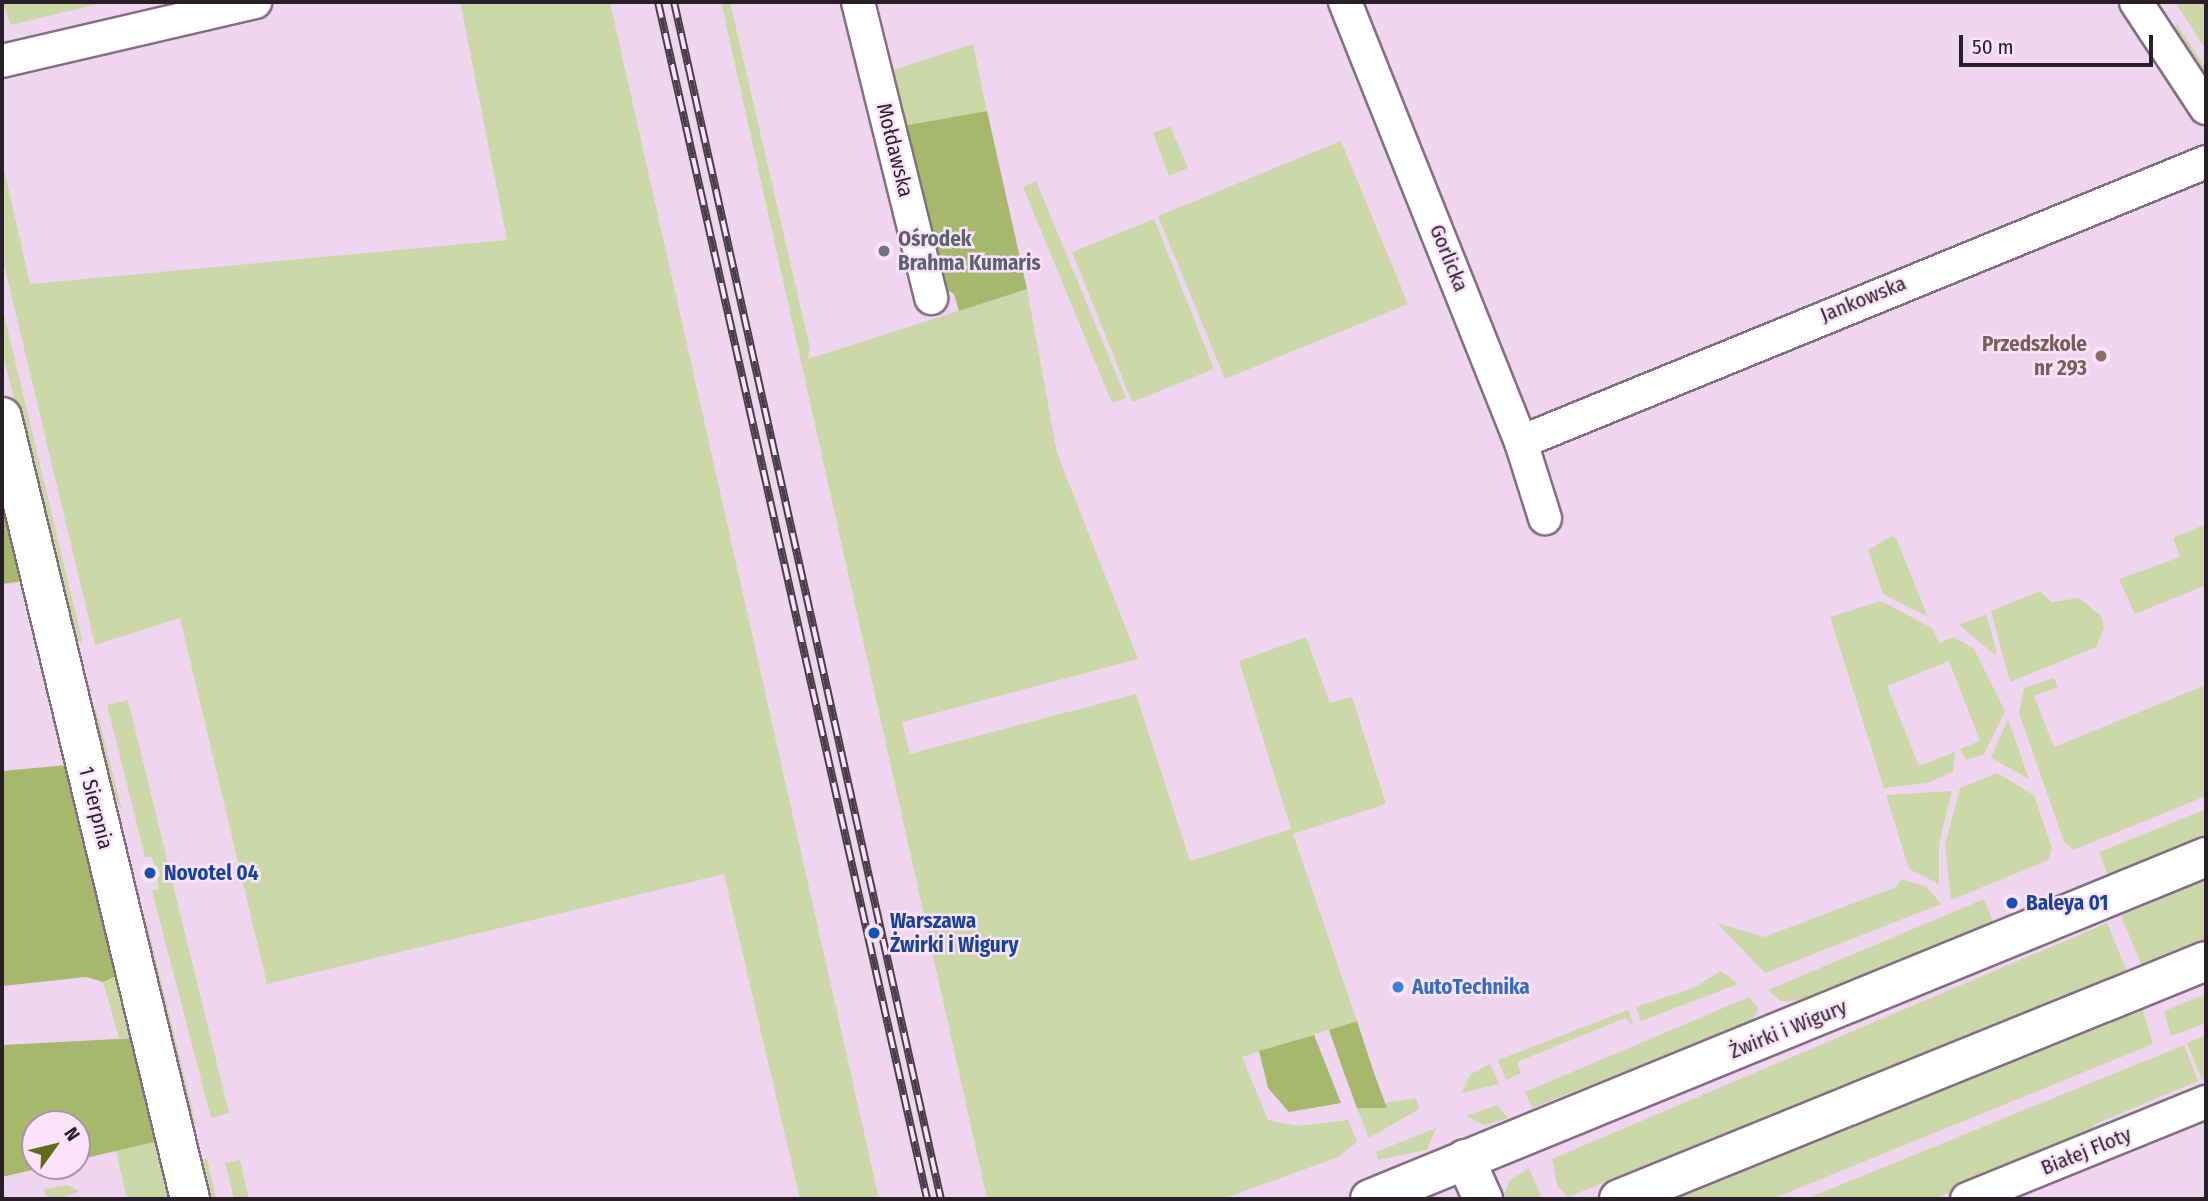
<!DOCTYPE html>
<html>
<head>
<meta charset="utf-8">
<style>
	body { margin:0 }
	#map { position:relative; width:2208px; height:1201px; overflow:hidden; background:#eed6ee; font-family:"Fira Sans Condensed",sans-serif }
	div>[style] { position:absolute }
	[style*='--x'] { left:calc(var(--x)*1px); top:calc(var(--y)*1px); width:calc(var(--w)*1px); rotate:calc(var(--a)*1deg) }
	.green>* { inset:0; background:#ccd7a8 }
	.forest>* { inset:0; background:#a7b76b }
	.roads { filter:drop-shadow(2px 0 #846e84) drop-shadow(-2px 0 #846e84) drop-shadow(0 2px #846e84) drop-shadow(0 -2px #846e84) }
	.street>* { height:32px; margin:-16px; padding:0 16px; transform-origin:16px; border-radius:16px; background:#fff }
	.secondary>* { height:38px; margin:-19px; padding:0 19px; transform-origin:19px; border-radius:19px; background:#fff }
	.rail>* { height:8px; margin-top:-4px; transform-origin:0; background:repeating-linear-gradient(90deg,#fce3fc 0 16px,#4a3e4a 0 32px); box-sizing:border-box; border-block:2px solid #4a3e4a }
	.dots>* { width:19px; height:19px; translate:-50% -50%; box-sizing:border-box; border:4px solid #fce3fc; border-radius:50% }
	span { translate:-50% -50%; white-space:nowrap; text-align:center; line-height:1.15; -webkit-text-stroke:5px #fce3fc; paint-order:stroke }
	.street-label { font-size:21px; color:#281f28 }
	.worship-label { font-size:21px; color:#5b616d; font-weight:700 }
	.left { translate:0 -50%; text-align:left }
	.education-label { font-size:21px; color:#785e54; font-weight:700 }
	.right { translate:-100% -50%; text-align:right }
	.transit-label { font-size:21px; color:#164399; font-weight:700 }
	.shop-label { font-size:21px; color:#366cbe; font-weight:700 }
	.frame { position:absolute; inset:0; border:4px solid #281f28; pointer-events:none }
	.north { position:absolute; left:21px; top:1110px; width:70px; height:70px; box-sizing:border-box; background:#fce3fc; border:2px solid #a795a7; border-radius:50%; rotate:56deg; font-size:19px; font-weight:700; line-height:28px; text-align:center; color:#281f28 }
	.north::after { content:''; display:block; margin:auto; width:24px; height:32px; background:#5d6d18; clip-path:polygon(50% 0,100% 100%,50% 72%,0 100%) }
	.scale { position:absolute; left:1959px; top:35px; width:194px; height:32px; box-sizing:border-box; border:4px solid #281f28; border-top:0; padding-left:9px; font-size:21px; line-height:24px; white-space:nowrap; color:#281f28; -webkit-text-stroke:5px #fce3fc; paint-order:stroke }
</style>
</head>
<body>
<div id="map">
	<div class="green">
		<div style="clip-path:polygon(2px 2px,106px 2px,11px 25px)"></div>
		<div style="clip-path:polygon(460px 2px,610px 2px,879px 1199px,800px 1199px,724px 874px,267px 984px,180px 618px,95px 645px,2px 256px,2px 160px,30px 284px,507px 240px)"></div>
		<div style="clip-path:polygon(721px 2px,730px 2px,810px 348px,808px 359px,1027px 289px,1057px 453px,1138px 659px,902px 722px,910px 754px,1136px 694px,1190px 861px,1291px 829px,1239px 661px,1306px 637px,1330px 703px,1352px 697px,1386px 804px,1293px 834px,1357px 1021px,1242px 1057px,1268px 1120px,1298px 1126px,1348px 1120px,1357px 1142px,1338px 1157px,1223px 1199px,987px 1199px)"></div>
		<div style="clip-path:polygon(2175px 2px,2206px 2px,2206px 50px)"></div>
		<div style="clip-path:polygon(2176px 23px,2206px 68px,2206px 87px,2178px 44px)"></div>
		<div style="clip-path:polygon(973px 44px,987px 111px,897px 127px,884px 73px)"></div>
		<div style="clip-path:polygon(1170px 126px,1188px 168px,1169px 176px,1153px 133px)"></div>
		<div style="clip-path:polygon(1341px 141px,1408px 304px,1225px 379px,1158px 216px)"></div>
		<div style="clip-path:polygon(1036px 181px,1126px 398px,1112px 403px,1023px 187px)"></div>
		<div style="clip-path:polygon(1154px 219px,1214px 369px,1132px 402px,1072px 252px)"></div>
		<div style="clip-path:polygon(2px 306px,83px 644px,74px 638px,2px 350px)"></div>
		<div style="clip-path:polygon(2206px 524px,2206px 585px,2135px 614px,2119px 579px,2180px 557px,2173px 538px)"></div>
		<div style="clip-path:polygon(1892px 536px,1896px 538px,1928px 617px,1883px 594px,1868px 550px)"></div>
		<div style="clip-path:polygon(2040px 591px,2052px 602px,2079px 598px,2101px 616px,2104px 628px,2096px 647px,2010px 682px,1991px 611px)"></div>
		<div style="clip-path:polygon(1881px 601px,1932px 628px,1939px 643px,1954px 637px,1974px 649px,2005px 711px,1984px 754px,1966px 760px,1960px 749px,1980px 741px,1949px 661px,1887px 686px,1919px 766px,1955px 752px,1953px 772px,1927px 783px,1884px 788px,1830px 617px)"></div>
		<div style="clip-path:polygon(1986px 614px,1997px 653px,1995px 655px,1959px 625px)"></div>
		<div style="clip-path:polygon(2054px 678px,2058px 687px,2034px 696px,2054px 747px,2206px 685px,2206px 796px,2073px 850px,2064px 842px,2019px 713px,2024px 688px)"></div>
		<div style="clip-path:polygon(128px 700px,229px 1113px,211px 1118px,152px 891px,159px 889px,152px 857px,145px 857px,107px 705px)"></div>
		<div style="clip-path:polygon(96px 708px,122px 810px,107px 787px,91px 716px)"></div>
		<div style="clip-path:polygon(2008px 719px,2029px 779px,1991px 758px)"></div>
		<div style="clip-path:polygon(1997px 773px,2034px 795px,2052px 848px,2049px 860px,1951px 900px,1945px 845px,1960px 788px)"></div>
		<div style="clip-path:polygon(1952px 791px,1939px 844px,1939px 884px,1909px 869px,1886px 795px)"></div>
		<div style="clip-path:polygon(2206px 809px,2206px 838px,2109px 878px,2099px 852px)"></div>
		<div style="clip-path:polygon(2206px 878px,2206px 939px,2142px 966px,2121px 916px)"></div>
		<div style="clip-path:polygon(1902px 879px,1927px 887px,1941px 904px,1765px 973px,1717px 923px,1764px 937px,1896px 887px)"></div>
		<div style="clip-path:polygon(1984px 899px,1994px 924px,1801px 1001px,1781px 1001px,1768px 990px)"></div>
		<div style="clip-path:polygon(146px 919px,196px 1124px,188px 1120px,151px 970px)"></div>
		<div style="clip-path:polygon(2107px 923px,2127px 971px,1568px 1197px,1557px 1185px,1552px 1159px)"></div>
		<div style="clip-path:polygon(1721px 971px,1738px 984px,1641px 1021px,1636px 1007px,1693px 988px)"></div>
		<div style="clip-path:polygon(122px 973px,137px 1038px,119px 1038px,103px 982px)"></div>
		<div style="clip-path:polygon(2206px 994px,2206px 1023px,2171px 1036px,2164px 1011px)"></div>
		<div style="clip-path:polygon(1749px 997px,1758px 1008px,1753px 1021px,1532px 1108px,1525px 1092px)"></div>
		<div style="clip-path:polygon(1628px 1010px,1634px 1026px,1625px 1018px,1517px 1062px,1521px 1073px,1506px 1080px,1498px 1060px)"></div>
		<div style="clip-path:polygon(2143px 1010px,2153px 1044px,1772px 1199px,1673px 1199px)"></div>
		<div style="clip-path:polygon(2206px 1035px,2206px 1078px,2202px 1080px,2187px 1043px)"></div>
		<div style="clip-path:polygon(2184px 1045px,2198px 1081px,2095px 1124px,2087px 1137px,1934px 1199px,1806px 1199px)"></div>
		<div style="clip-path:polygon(1490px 1064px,1499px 1084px,1461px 1093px,1471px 1074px)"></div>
		<div style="clip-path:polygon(1416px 1098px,1419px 1109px,1369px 1138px,1357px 1108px)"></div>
		<div style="clip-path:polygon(1497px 1105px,1508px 1118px,1484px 1125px,1466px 1116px)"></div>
		<div style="clip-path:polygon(1436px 1128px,1427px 1150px,1378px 1160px,1376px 1152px)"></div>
		<div style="clip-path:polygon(163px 1140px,176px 1199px,127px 1199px,116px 1151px)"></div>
		<div style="clip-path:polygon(207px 1158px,216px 1199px,206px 1199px,200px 1161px)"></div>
		<div style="clip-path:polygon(240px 1160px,249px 1199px,250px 1199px,234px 1199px,225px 1163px)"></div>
		<div style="clip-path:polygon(1529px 1168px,1542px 1199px,1502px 1199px,1510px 1180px)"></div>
		<div style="clip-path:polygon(68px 1185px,79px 1191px,61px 1199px,46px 1197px,44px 1189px)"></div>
	</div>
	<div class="forest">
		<div style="clip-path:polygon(987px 111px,1027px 289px,959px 311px,954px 294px,936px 284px,897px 127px)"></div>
		<div style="clip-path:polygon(2px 494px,24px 581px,2px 584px)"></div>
		<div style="clip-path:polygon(68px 765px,122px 973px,103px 982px,86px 977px,2px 986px,2px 771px)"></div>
		<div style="clip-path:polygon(1357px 1021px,1374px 1073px,1387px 1108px,1357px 1108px,1342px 1067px,1329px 1030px)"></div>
		<div style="clip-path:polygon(1314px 1035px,1341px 1103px,1289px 1112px,1268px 1088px,1259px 1051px)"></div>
		<div style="clip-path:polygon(137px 1038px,163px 1140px,77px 1160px,77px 1124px,35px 1124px,35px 1166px,49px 1166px,2px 1177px,2px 1045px)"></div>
	</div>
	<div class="roads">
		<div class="street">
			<div style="--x:858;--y:2;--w:305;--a:76.1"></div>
			<div style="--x:1345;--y:2;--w:474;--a:68.2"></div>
			<div style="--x:1521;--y:442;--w:80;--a:72.5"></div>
			<div style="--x:2136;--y:2;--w:127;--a:56.6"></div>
			<div style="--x:2;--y:61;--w:260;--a:-13.1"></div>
			<div style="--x:1521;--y:442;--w:740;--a:-22.23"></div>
			<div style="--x:1967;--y:1199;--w:258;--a:-22.1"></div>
		</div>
		<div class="secondary">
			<div style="--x:2;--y:417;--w:804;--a:76.48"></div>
			<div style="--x:1465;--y:1159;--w:44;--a:65.8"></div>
			<div style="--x:1370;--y:1199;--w:903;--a:-22.25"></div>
			<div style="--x:1619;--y:1199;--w:633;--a:-22.07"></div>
		</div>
	</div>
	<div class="rail">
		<div style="--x:658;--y:2;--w:1227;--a:77.33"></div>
		<div style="--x:674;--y:2;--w:1226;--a:77.43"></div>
	</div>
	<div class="dots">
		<div style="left:884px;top:251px;background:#6b7280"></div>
		<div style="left:2101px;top:356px;background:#8d6e63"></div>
		<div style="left:150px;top:873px;background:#1a4fb4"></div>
		<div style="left:2012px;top:903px;background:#1a4fb4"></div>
		<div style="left:874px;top:933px;background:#1a4fb4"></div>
		<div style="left:1398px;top:987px;background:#3f7fe0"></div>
	</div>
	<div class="street-label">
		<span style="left:895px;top:150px;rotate:76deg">Mołdawska</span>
		<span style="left:1449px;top:258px;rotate:68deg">Gorlicka</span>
		<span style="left:1863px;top:299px;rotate:-22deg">Jankowska</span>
		<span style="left:96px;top:808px;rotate:76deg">1 Sierpnia</span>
		<span style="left:1788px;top:1029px;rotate:-22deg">Żwirki i Wigury</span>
		<span style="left:2086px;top:1151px;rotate:-22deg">Białej Floty</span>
	</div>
	<div class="worship-label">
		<span class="left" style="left:898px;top:251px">Ośrodek<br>Brahma Kumaris</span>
	</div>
	<div class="education-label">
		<span class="right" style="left:2087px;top:356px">Przedszkole<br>nr 293</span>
	</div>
	<div class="transit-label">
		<span class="left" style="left:164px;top:873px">Novotel 04</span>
		<span class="left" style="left:2026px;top:903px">Baleya 01</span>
		<span class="left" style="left:890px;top:933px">Warszawa<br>Żwirki i Wigury</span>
	</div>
	<div class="shop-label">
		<span class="left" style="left:1412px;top:987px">AutoTechnika</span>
	</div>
	<div class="frame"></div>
	<div class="north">N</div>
	<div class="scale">50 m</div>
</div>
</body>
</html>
